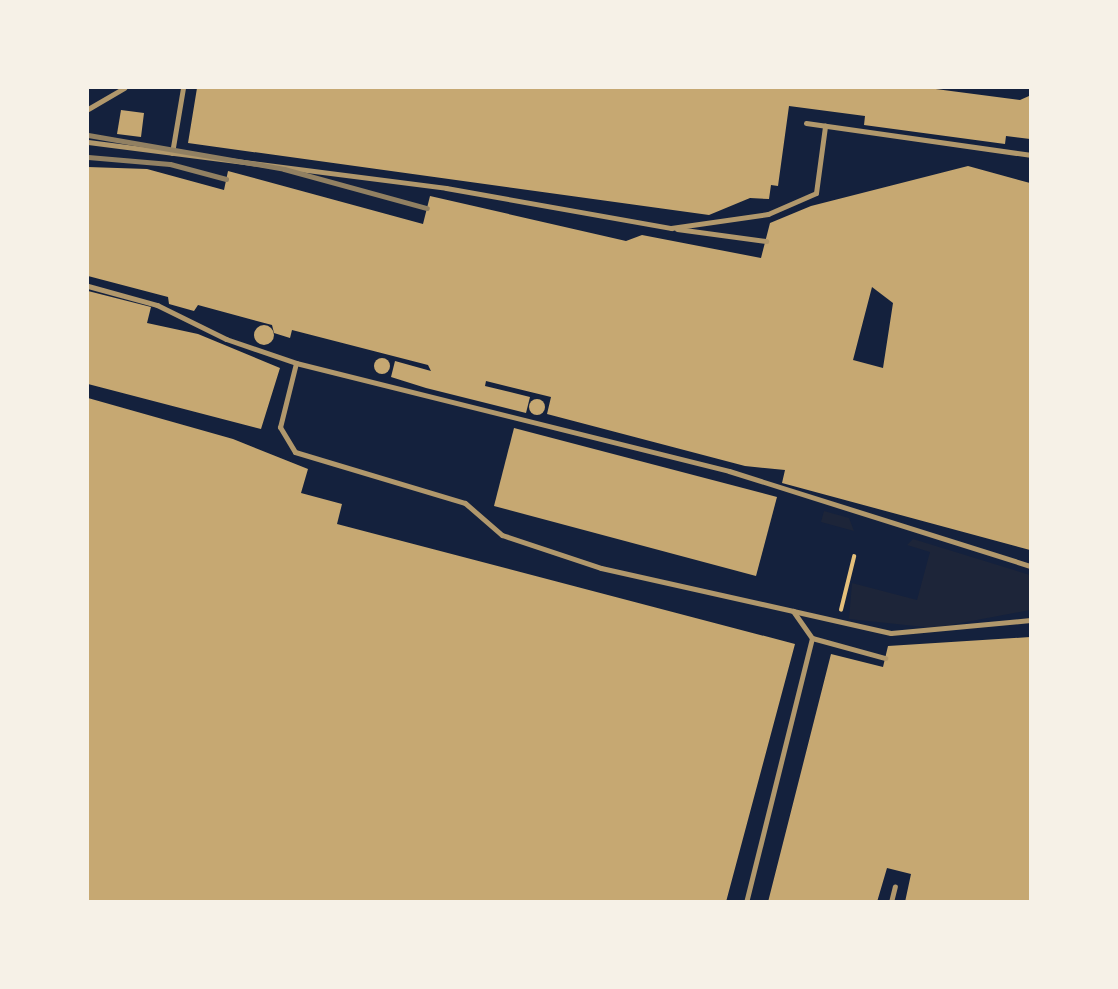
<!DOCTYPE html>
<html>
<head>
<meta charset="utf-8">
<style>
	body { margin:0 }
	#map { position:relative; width:1118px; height:989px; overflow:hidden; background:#14213d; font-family:Arial,sans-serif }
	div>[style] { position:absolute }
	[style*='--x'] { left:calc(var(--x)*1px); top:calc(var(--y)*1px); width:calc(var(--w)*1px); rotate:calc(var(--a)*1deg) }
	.green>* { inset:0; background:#1d2539 }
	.building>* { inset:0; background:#c6a872 }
	.round { border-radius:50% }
	.path>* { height:3.5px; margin:-1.75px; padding:0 1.75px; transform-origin:1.75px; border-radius:1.75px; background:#e5c07b }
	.service>* { height:5px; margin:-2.5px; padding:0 2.5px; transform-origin:2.5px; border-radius:2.5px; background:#b1986c }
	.rail>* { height:5px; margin:-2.5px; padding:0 2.5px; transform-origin:2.5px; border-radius:2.5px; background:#918062 }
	span { translate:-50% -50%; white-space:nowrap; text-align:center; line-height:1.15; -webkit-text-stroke:7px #f6f1e7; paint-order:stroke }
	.frame { position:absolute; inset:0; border:89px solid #f6f1e7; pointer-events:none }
</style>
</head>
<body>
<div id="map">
	<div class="green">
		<div style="clip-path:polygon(824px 511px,849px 518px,854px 531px,821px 522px)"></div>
		<div style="clip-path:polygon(913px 539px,1030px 575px,1030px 610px,934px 628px,849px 619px,852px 583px,917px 600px,930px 552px,907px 545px)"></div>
	</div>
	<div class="building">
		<div style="clip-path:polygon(197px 88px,928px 88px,1020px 100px,1029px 96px,1030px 139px,1006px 136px,1005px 144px,864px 125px,865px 116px,789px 106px,778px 186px,771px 185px,769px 199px,750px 198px,709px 215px,188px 143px)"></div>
		<div style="clip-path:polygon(121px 110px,144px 113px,141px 137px,117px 134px)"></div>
		<div style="clip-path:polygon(evenodd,968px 166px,1030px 183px,1030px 550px,782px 483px,785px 470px,745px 466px,547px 414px,551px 397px,486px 381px,485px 386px,530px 397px,526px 413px,426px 388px,391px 377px,395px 361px,431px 371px,428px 365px,292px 330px,290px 338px,274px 333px,272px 325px,198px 305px,194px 311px,169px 304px,168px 297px,88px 276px,88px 167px,147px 169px,224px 190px,228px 171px,423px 224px,430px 196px,626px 241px,642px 235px,761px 258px,770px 223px,811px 206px,968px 166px,872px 287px,893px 303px,883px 368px,853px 360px,872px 287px)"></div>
		<div style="clip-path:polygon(88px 291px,151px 307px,147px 323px,198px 334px,280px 368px,261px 429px,88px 384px)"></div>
		<div class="round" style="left:254px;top:325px;width:20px;height:20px"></div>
		<div class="round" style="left:374px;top:358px;width:16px;height:16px"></div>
		<div style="clip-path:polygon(88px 398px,233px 439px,308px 469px,301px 493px,342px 504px,337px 524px,795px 644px,726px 902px,88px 902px)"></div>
		<div class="round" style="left:529px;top:399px;width:16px;height:16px"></div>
		<div style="clip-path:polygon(514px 428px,777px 497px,756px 576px,494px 506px)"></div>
		<div style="clip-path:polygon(1030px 637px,1030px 902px,905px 902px,911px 874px,887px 868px,877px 902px,768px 902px,831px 654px,883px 667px,888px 646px)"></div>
	</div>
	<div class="path">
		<div style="--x:841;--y:610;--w:55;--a:-76.2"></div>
	</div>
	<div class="service">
		<div style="--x:88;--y:109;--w:42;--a:-30.3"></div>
		<div style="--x:806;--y:123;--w:226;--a:8.1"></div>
		<div style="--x:88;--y:142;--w:361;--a:7.3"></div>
		<div style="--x:446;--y:188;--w:229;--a:10.1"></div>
		<div style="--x:671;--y:228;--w:98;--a:-8.2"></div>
		<div style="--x:768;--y:214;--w:52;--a:-23.6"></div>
		<div style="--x:816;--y:193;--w:68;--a:-82.3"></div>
		<div style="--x:172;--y:153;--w:66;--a:-80.4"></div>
		<div style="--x:677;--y:229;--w:90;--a:7.7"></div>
		<div style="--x:88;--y:286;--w:72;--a:15.4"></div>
		<div style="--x:157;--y:305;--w:77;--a:26.2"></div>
		<div style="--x:226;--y:339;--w:74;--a:18.9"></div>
		<div style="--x:296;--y:363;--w:446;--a:14"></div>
		<div style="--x:729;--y:471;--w:316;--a:17.5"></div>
		<div style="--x:296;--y:363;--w:66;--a:104"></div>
		<div style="--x:280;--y:427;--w:29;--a:59"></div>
		<div style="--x:295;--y:452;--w:177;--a:16.7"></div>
		<div style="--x:465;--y:503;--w:49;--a:40.9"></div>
		<div style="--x:502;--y:535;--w:104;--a:18.4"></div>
		<div style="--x:601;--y:568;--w:197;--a:12.6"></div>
		<div style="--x:793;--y:611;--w:33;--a:55"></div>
		<div style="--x:812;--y:638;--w:272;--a:104"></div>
		<div style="--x:793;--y:611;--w:100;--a:12.7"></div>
		<div style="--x:891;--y:633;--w:140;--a:-5.3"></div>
		<div style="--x:812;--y:638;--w:76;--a:15.3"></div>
		<div style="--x:891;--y:902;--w:16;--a:-76"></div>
	</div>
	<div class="rail">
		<div style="--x:88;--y:135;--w:199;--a:9.8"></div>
		<div style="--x:284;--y:169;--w:148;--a:15.3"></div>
		<div style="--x:88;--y:157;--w:82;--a:4.9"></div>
		<div style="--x:170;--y:164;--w:58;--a:15"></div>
	</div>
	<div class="frame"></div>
</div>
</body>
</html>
